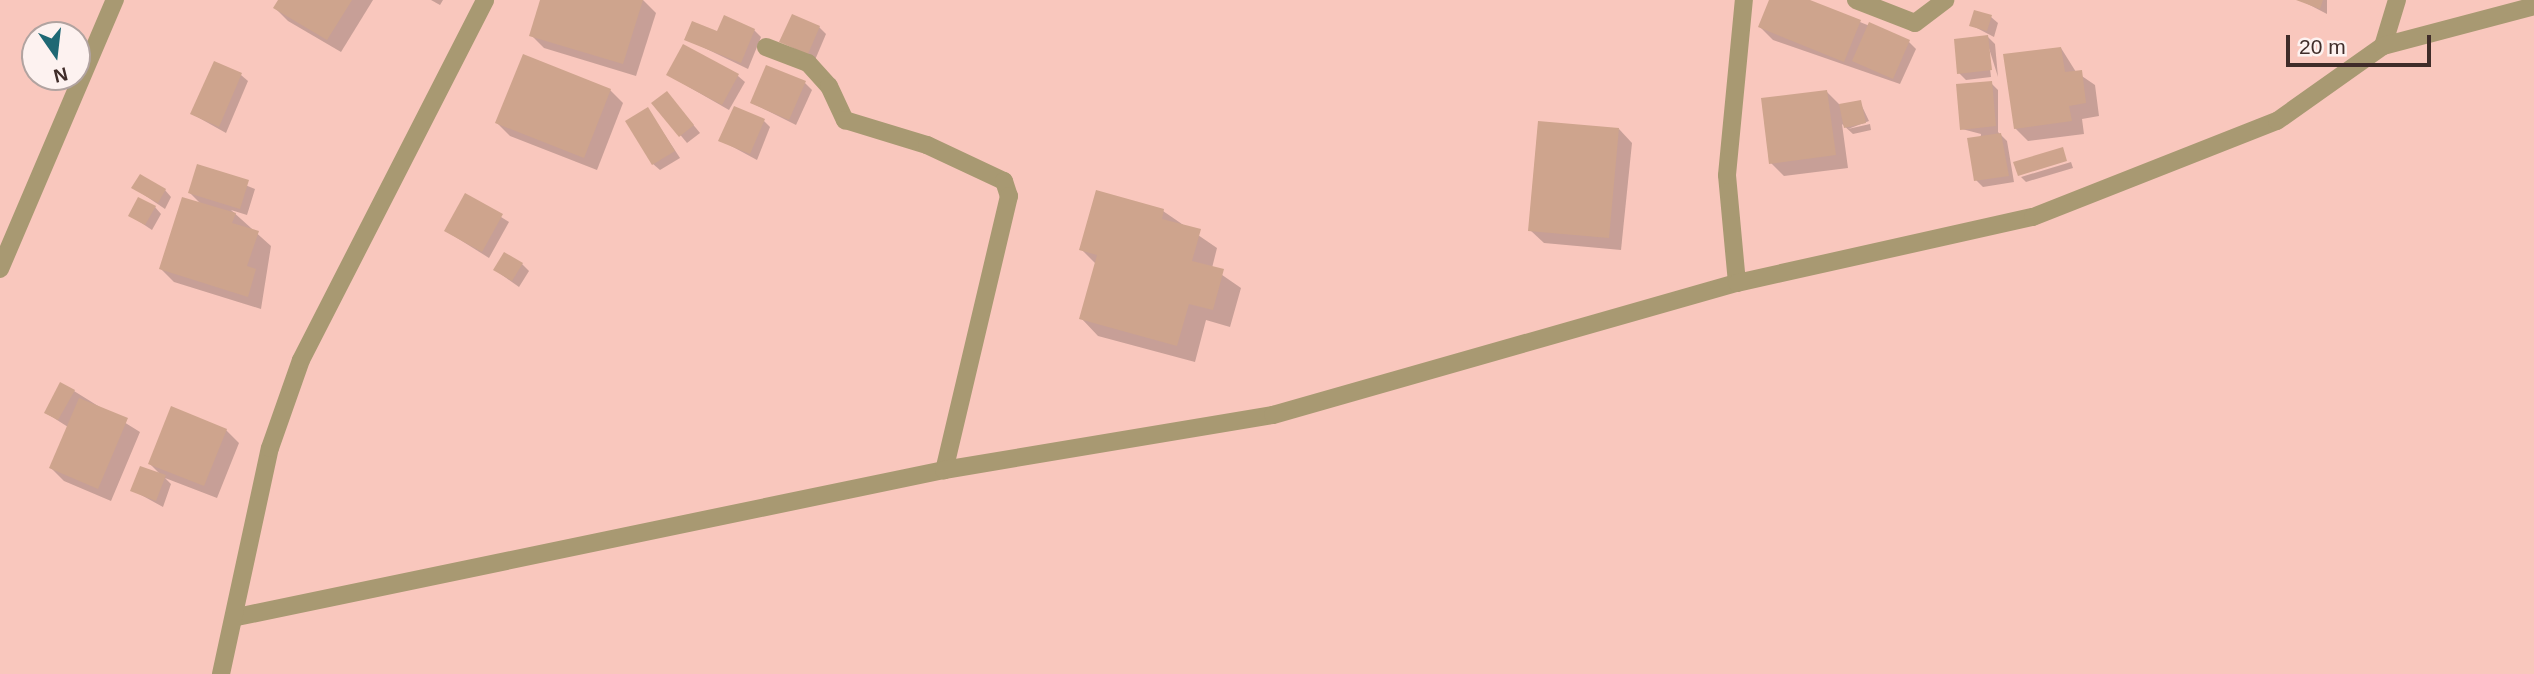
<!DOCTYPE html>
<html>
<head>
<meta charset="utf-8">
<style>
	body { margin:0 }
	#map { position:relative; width:2534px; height:674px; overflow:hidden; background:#f9c7bd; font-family:Arial,sans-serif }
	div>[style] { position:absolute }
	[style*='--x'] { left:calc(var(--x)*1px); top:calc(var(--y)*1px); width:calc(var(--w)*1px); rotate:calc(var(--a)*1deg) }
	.shadow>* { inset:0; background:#0003 }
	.building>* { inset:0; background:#cea48d }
	.service>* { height:18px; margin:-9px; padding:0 9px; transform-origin:9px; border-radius:9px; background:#a89972 }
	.minor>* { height:18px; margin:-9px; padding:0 9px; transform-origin:9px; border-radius:9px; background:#a89972 }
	span { translate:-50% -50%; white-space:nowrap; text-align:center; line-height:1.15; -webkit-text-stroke:6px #fdf2f0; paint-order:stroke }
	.north { position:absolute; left:21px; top:21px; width:70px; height:70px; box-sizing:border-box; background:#fdf2f0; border:2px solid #b1a3a0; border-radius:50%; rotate:166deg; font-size:19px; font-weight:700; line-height:28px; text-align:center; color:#3f2c29 }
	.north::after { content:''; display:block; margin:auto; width:24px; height:32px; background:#1f6874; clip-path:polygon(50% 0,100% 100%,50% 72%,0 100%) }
	.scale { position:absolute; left:2286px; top:35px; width:145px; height:32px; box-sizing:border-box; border:4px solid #3f2c29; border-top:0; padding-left:9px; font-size:21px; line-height:24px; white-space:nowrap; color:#3f2c29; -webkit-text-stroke:5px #fdf2f0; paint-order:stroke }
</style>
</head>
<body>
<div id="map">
	<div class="shadow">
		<div style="clip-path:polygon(280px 0,373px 0,341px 52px,288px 21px,275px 8px)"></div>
		<div style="clip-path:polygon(431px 0,443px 0,440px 5px)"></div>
		<div style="clip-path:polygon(542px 0,643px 0,656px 13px,636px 76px,544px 48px,531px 35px)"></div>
		<div style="clip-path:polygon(1771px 0,1806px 0,1909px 42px,1916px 49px,1900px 84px,1773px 40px,1760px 27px)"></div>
		<div style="clip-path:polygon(2327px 0,2327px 14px,2302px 1px,2303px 0)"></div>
		<div style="clip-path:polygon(1991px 17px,1998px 23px,1994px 37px,1971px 25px)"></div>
		<div style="clip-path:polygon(819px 27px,826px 34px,815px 60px,781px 41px)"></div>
		<div style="clip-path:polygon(754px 30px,761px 37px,748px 69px,686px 39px)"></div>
		<div style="clip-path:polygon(1988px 37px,1995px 44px,1998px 77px,1987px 42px,1991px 77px,1966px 80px,1959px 73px)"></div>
		<div style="clip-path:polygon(2061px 48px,2076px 72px,2095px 85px,2099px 116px,2082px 119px,2084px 134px,2028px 141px,2015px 128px)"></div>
		<div style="clip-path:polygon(241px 75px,248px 81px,226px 133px,192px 114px)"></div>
		<div style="clip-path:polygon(668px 75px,738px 76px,745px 82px,729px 110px)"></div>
		<div style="clip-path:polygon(805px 83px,812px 90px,796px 125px,752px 103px)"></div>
		<div style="clip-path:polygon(1991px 83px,1998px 90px,1998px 132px,2007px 141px,2014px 182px,1983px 187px,1976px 180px,1981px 134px,1962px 129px)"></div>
		<div style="clip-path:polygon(610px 90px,623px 103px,597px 170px,510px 136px,497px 123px)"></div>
		<div style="clip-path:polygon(1827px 92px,1841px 106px,1860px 102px,1869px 121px,1848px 129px,1870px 124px,1871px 130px,1853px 134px,1842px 124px,1848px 168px,1784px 176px,1771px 163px)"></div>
		<div style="clip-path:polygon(673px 100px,700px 133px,687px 143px,654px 103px)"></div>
		<div style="clip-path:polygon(648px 109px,680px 158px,660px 170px,653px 164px)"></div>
		<div style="clip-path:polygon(764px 121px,770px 127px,757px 160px,720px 140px)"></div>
		<div style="clip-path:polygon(1619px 129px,1632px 143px,1621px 250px,1544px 243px,1530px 230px)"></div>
		<div style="clip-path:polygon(2071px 162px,2073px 168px,2026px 182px,2021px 177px)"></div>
		<div style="clip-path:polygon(198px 166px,255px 189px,247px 215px,231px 210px,271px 246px,261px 309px,174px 282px,161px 269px,201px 204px,190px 193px)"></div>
		<div style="clip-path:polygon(134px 188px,165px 190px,171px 197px,165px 209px)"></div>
		<div style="clip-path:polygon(466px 195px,509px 222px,489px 258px,446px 231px)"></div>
		<div style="clip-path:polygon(155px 207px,161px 214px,152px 230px,131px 216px)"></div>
		<div style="clip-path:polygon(1163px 211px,1217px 248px,1212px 268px,1241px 288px,1230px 327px,1206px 320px,1195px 362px,1098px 336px,1081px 318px,1096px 264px,1081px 249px)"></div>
		<div style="clip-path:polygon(522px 264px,529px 271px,519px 287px,495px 270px)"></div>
		<div style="clip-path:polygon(74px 391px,140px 432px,111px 501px,64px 481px,51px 468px,68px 427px,46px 413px)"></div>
		<div style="clip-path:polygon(226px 430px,239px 443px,217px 498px,165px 478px,171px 484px,163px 507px,132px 490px,162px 476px,150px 464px)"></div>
	</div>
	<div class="building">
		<div style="clip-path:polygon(278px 0,352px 0,327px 40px,273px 8px)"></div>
		<div style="clip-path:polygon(540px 0,643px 0,623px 64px,529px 36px)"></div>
		<div style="clip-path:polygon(1769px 0,1810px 0,1861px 20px,1844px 62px,1758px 27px)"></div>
		<div style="clip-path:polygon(2296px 0,2323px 0,2320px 9px)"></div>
		<div style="clip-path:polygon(1974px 10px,1992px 15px,1987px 31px,1969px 26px)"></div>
		<div style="clip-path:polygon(792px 14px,820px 26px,808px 54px,779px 42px)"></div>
		<div style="clip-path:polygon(724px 15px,755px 29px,741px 63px,684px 40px,692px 21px,717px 31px)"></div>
		<div style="clip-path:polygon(1869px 22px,1910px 40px,1893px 79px,1852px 61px)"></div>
		<div style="clip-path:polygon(1988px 35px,1992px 70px,1957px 74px,1954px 39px)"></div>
		<div style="clip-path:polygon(683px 44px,739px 74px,722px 105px,666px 75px)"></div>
		<div style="clip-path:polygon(2061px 47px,2065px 72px,2082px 70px,2086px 103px,2069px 106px,2072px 121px,2014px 129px,2003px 54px)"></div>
		<div style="clip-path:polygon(523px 54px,611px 89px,584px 158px,495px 123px)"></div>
		<div style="clip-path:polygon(214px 61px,242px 73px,219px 127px,190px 114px)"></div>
		<div style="clip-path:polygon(766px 65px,806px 81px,789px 120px,750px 103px)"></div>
		<div style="clip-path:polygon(1992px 81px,1996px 126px,1960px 130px,1956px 84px)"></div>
		<div style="clip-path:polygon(1827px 90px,1836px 155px,1769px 164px,1761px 98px)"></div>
		<div style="clip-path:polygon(667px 91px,694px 125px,679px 137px,651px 103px)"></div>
		<div style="clip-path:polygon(1861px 100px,1866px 123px,1844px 128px,1839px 104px)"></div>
		<div style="clip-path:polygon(734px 106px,765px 119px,750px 154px,718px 141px)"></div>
		<div style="clip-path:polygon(648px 107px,675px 151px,652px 165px,625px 121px)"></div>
		<div style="clip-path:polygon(1538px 121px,1619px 128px,1609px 238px,1528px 231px)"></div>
		<div style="clip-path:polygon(2001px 133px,2009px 176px,1974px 181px,1967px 138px)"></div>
		<div style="clip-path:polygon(2063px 147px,2067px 161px,2018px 176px,2013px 162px)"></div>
		<div style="clip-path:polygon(197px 164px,249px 180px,240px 209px,188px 193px)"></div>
		<div style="clip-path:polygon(140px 174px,166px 189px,158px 203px,131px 188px)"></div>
		<div style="clip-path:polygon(1096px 190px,1164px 209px,1162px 219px,1201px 229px,1192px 261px,1224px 269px,1213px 310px,1189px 304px,1177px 346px,1079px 319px,1097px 255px,1079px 250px)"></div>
		<div style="clip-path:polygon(465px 193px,503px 214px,482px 252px,444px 231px)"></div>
		<div style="clip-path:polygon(138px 197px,156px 206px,145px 225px,128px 216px)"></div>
		<div style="clip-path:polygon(182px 197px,236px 213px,232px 223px,259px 231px,247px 266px,256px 269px,248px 297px,159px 269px)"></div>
		<div style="clip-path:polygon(504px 252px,523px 263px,512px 281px,493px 270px)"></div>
		<div style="clip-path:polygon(60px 382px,75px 390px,58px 420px,44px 413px)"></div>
		<div style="clip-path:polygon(79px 398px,128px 418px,98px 489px,49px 468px)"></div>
		<div style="clip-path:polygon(171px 406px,227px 429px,204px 486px,148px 464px)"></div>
		<div style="clip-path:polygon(140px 466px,166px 475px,156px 501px,130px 491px)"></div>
	</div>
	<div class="service">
		<div style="--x:766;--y:47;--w:45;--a:20.9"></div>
		<div style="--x:808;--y:63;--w:31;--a:48"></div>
		<div style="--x:829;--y:86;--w:38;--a:65"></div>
		<div style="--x:845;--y:120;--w:86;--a:17"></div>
		<div style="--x:927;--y:145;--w:85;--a:25.1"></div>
		<div style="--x:1004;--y:181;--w:16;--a:72"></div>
		<div style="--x:1009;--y:196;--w:282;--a:103.3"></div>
	</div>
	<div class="minor">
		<div style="--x:1856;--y:0;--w:63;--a:21.3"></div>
		<div style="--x:1915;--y:23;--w:38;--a:-37"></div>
		<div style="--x:2383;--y:46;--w:48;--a:-73.1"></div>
		<div style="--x:0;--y:269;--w:293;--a:-66.9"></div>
		<div style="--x:1737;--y:283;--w:108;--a:-95.3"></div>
		<div style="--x:1727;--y:175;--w:176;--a:-84.5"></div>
		<div style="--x:237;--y:617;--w:722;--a:-11.75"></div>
		<div style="--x:944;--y:470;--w:334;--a:-9.5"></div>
		<div style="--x:1273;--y:415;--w:482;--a:-15.9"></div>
		<div style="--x:1737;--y:283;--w:303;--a:-12.6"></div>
		<div style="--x:2033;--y:217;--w:262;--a:-21.5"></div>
		<div style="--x:2277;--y:121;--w:130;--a:-35.3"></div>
		<div style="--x:2383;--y:46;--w:156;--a:-14.8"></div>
		<div style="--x:221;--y:674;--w:231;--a:-77.8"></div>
		<div style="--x:270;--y:448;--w:93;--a:-70.6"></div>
		<div style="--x:301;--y:360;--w:404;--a:-62.9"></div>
	</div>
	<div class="north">N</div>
	<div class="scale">20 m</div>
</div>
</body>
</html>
